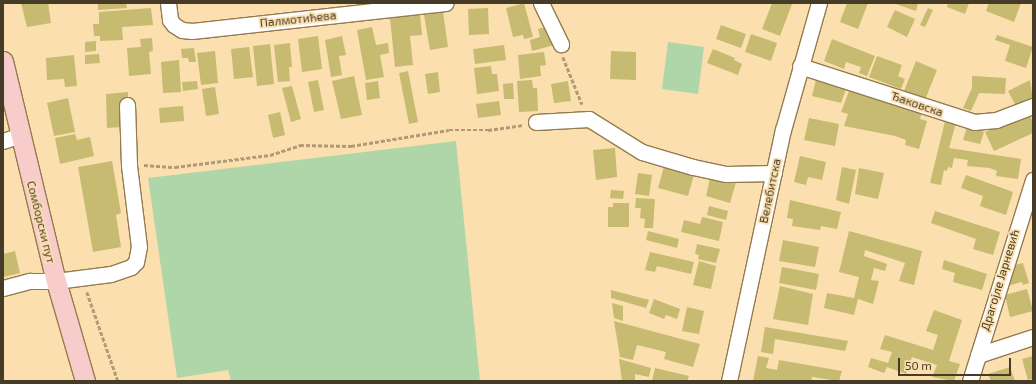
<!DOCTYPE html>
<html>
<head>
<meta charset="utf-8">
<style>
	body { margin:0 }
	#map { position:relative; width:1036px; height:384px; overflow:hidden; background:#fbdfaf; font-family:"Exo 2",sans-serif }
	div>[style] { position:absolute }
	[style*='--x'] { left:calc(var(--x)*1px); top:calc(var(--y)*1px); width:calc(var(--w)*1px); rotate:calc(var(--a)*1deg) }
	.green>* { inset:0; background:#afd6a9 }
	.building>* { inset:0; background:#c6bb71 }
	.path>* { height:2.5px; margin-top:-1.25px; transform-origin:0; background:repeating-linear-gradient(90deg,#b09b76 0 4px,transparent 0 6px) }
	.roads { filter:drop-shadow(1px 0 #947b4e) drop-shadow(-1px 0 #947b4e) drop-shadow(0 1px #947b4e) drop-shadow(0 -1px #947b4e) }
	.minor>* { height:15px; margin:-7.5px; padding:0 7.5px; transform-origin:7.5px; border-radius:7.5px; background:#fff }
	.major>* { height:19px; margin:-9.5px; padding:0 9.5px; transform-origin:9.5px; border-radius:9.5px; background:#f7cccb }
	span { translate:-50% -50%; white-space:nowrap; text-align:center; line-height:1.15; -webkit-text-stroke:3.5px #fbdfaf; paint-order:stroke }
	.street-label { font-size:12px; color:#463b27 }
	.frame { position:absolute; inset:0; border:4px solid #463b27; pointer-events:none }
	.scale { position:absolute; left:898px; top:358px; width:113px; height:18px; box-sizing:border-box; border:2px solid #463b27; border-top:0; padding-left:5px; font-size:12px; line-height:14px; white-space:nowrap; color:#463b27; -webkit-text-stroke:3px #fbdfaf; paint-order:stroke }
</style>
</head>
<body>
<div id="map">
	<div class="green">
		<div style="clip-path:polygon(668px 42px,704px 47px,698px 94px,662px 89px)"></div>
		<div style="clip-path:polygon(456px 141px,480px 381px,231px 381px,228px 370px,177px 378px,148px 178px)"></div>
	</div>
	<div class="building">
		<div style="clip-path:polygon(21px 3px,48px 3px,51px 23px,27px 27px)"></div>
		<div style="clip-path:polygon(98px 3px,126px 3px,127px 8px,98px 10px)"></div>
		<div style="clip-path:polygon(524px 3px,533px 37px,524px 39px,523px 35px,513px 37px,506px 8px)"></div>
		<div style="clip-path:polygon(772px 3px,792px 4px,780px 36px,762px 29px)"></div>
		<div style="clip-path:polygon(847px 3px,868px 3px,858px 29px,840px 22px)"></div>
		<div style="clip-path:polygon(893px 3px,918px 3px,916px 11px)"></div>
		<div style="clip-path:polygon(948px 3px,969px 3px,965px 14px,947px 7px)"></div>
		<div style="clip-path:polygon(989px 3px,1021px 3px,1014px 22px,986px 11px)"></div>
		<div style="clip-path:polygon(151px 8px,153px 25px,122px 27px,123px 40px,100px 41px,100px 36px,94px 36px,93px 24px,99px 24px,99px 12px)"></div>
		<div style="clip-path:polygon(488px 8px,489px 34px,469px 35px,468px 9px)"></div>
		<div style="clip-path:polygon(928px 8px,933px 10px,925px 27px,920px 25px)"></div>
		<div style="clip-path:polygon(895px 10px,915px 19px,907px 37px,887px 27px)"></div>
		<div style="clip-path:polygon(443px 12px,448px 47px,430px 50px,424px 15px)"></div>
		<div style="clip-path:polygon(420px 15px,422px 35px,410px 36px,413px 65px,395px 67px,390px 18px)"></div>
		<div style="clip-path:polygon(721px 25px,746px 34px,741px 48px,716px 39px)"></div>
		<div style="clip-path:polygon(549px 26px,554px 45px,532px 51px,530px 40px,540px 37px,538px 29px)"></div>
		<div style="clip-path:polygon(372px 27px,376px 45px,388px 43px,389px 53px,380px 55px,384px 77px,366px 80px,357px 30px)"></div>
		<div style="clip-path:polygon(751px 34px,777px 43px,771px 61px,745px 52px)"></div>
		<div style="clip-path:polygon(997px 35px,1033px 47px,1026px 68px,1005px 61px,1010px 45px,995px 40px)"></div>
		<div style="clip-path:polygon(318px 36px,322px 69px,302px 72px,298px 39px)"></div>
		<div style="clip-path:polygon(342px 36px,346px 55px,339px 56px,342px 75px,331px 77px,325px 40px)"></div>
		<div style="clip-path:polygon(152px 38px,153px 51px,149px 52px,151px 74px,129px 76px,127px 48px,141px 47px,140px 39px)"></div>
		<div style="clip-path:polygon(832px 39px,875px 56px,867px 76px,859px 73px,861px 67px,846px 62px,844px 69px,824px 61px)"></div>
		<div style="clip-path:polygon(96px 41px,96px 51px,85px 52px,85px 42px)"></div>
		<div style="clip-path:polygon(290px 43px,292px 67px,289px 67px,290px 81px,278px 82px,274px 45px)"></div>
		<div style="clip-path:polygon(270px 44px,274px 84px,257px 86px,253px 46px)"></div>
		<div style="clip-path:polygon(504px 45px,506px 60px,475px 64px,473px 49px)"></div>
		<div style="clip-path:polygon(249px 47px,253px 77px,234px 79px,231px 49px)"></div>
		<div style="clip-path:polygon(194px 48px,196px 62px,189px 62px,188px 58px,182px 58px,181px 49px)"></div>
		<div style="clip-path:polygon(713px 49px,735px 58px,734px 60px,742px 64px,738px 75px,707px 63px)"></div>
		<div style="clip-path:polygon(215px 51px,218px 83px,201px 85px,197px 53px)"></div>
		<div style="clip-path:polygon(611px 51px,636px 52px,636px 80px,610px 79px)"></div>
		<div style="clip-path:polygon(544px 52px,546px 65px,540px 66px,541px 76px,520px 79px,518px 55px)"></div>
		<div style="clip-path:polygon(99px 54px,100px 63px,85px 64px,85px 55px)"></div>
		<div style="clip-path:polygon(74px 55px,77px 86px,65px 87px,64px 79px,47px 80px,46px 58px)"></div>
		<div style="clip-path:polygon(877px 56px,902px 65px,898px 76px,905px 79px,901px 89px,869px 77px)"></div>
		<div style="clip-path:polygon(179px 60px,181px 92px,163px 93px,161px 62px)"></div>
		<div style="clip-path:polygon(916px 61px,937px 70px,925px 100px,904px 91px)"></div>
		<div style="clip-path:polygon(491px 66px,492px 74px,497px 74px,499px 91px,477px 94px,474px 68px)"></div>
		<div style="clip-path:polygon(408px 71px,418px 122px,409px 124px,399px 73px)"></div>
		<div style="clip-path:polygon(438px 72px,440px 92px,428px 94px,425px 74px)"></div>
		<div style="clip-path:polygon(354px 76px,362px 115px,341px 119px,332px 81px)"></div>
		<div style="clip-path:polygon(817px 76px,847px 86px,841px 103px,812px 96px)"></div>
		<div style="clip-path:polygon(972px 76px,1006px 78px,1005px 94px,979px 93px,971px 111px,963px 108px,972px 88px)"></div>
		<div style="clip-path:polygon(318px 80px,324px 110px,314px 112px,308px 82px)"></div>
		<div style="clip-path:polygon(532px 80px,533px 88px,537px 88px,538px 111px,519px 112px,517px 81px)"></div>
		<div style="clip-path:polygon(1030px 80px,1033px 100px,1017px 108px,1008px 91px)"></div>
		<div style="clip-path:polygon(197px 81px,198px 89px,183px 91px,182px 82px)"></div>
		<div style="clip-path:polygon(378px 81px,380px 98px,367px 100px,365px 83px)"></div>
		<div style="clip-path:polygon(568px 81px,571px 101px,554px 103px,551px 84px)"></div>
		<div style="clip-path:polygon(513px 83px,514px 99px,504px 99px,503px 84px)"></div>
		<div style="clip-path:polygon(292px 86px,301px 119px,291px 122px,282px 88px)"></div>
		<div style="clip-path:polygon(851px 86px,922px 112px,920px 119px,927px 121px,919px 149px,905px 145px,906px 140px,895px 136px,844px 126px,848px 114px,841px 112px)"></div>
		<div style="clip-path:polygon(215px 87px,219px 114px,206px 116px,202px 89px)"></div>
		<div style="clip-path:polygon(128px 92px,128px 101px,120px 101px,122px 127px,107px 128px,106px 94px)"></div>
		<div style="clip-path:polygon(68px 98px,75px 132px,54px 136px,47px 103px)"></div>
		<div style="clip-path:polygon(499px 101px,501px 115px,478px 118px,476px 104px)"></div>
		<div style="clip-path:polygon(183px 106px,184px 121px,160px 123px,159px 108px)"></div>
		<div style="clip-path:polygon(280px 112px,285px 135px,273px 138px,268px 115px)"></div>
		<div style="clip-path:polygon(1028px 112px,1033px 122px,1033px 133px,994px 151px,985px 132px)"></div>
		<div style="clip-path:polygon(809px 118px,839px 124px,835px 146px,804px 140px)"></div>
		<div style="clip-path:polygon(945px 121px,956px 123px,949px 148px,1021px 159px,1018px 179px,996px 176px,997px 171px,990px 168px,967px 166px,968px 160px,954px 158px,952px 168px,948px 167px,947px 171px,944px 170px,941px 185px,930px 183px)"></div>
		<div style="clip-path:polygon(967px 127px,984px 132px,980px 144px,963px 140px)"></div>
		<div style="clip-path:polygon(75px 134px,77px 140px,90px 137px,94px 156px,60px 164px,55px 138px)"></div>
		<div style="clip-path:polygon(615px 148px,617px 177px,596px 180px,593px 150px)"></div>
		<div style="clip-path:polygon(800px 156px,826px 162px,822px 180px,808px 177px,806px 185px,794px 182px)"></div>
		<div style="clip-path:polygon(112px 161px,121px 213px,116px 215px,121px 247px,93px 252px,78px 167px)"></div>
		<div style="clip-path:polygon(665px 163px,695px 171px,688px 196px,658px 188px)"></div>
		<div style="clip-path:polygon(842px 167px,856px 170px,849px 204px,836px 200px)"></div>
		<div style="clip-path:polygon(859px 168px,884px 173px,878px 199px,855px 194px)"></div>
		<div style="clip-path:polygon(638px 173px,652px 175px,649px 196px,635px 194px)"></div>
		<div style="clip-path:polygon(711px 175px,736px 182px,730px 203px,706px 196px)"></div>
		<div style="clip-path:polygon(966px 175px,1013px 192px,1006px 215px,980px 206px,983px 196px,961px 188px)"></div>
		<div style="clip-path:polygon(611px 190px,624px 191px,623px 199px,610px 198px)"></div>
		<div style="clip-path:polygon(636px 198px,655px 199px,653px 228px,644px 228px,645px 219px,640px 218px,641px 208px,635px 208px)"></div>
		<div style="clip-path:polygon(790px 200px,841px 212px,837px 229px,821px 226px,820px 230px,792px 226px,793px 219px,787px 218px)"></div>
		<div style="clip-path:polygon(613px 203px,629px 203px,629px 227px,608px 227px,608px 207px,613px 207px)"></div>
		<div style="clip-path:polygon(709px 206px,728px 211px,726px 220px,707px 215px)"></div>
		<div style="clip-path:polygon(935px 211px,1000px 232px,993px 255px,973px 249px,976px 239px,931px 223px)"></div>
		<div style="clip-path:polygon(702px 217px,723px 222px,719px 241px,681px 232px,684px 220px,700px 224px)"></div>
		<div style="clip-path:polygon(648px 231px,679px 239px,677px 248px,646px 240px)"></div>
		<div style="clip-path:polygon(849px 231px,922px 251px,914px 285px,899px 281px,905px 263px,865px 250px,864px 256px,887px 264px,885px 271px,874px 268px,871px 280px,879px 281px,873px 304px,858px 299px,854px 315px,824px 308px,827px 293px,854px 298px,859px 277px,839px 272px)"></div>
		<div style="clip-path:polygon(783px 240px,819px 247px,815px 267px,779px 261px)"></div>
		<div style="clip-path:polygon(697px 244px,720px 249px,716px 263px,698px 259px,699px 255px,695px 254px)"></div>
		<div style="clip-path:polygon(15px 251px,20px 273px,3px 277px,3px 254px)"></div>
		<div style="clip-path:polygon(650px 252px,694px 262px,691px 274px,657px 266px,655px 272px,645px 270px)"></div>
		<div style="clip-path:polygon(944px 260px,987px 274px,982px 290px,953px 282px,955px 273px,942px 269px)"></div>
		<div style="clip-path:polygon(699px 261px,716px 266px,711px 289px,693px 285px)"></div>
		<div style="clip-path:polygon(1023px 263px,1029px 283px,1023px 285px,1022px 282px,1007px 286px,1011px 266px)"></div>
		<div style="clip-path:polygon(782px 267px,819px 274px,816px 290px,779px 283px)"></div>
		<div style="clip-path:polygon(780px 286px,813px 294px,808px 325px,773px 319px)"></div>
		<div style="clip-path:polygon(1027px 289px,1033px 311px,1010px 317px,1005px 295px)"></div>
		<div style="clip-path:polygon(611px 290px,649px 300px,646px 308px,611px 298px)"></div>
		<div style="clip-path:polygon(654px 299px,680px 309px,677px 319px,666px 315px,664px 319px,649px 313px)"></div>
		<div style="clip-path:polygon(612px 303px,623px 306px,623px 321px,614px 318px)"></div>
		<div style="clip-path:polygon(687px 307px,704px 311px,699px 334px,682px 331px)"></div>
		<div style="clip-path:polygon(934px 310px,962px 320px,949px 361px,960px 364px,954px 381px,932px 377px,937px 365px,912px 357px,906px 374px,887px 367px,884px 373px,868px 367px,871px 358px,888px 363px,892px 352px,880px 349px,885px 335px,933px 350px,938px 335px,926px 331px)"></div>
		<div style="clip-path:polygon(614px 321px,700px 344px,693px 367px,664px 359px,666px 352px,637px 345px,633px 360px,620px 357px)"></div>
		<div style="clip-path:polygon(765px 327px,777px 329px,848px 341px,845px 351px,775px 339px,773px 354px,761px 352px)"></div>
		<div style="clip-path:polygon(758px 356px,769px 358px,766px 368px,777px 370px,779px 360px,842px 371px,839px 381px,812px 377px,811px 381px,753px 381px)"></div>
		<div style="clip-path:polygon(1033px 356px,1033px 379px,1028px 380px,1022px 359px)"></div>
		<div style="clip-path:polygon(619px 359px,651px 368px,649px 377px,635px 374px,635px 381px,622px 381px)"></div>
		<div style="clip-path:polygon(1010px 367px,1015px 381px,991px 381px,988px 374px)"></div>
		<div style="clip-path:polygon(655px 368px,689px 376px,687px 381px,652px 381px)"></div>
	</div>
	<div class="path">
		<div style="--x:563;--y:57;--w:51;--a:68"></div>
		<div style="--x:144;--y:165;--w:31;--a:4"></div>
		<div style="--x:175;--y:167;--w:96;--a:-7.2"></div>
		<div style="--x:270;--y:155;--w:32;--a:-18"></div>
		<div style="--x:300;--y:145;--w:51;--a:1.1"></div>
		<div style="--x:351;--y:146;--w:99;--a:-9.3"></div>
		<div style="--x:449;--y:130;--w:39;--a:0"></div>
		<div style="--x:488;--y:130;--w:35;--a:-8"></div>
		<div style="--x:87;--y:292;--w:94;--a:70.8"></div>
	</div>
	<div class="roads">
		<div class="minor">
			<div style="--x:168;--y:3;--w:17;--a:83"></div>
			<div style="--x:170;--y:20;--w:6;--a:51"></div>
			<div style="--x:174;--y:25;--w:9;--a:32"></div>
			<div style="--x:182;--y:30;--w:10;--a:6"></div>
			<div style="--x:192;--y:31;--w:255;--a:-6.3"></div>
			<div style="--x:541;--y:3;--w:46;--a:64"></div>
			<div style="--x:800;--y:66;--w:183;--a:17.8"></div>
			<div style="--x:974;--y:122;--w:22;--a:-5"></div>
			<div style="--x:996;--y:120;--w:40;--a:-21"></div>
			<div style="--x:536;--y:122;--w:53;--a:-3.2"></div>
			<div style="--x:589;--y:119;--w:62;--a:31.9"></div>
			<div style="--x:642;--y:152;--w:53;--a:16.4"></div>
			<div style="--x:693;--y:167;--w:34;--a:12"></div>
			<div style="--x:726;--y:174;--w:48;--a:-1.2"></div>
			<div style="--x:3;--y:141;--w:18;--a:-19"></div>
			<div style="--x:3;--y:288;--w:28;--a:-15"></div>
			<div style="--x:30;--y:281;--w:26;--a:0"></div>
			<div style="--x:56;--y:281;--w:55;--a:-7.3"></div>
			<div style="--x:111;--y:274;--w:21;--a:-19"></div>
			<div style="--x:131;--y:267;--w:7;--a:-45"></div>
			<div style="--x:136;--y:262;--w:15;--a:-79"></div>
			<div style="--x:139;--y:247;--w:83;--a:-97"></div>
			<div style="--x:129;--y:165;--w:60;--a:-91.9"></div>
			<div style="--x:978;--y:355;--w:58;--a:-18.1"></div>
			<div style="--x:729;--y:381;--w:257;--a:-77.9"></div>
			<div style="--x:783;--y:130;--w:132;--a:-74.2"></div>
			<div style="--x:970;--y:381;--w:211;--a:-72.6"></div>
		</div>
		<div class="major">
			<div style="--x:3;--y:61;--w:226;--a:76.5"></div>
			<div style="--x:56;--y:281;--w:104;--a:73.8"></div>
		</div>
	</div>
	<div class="street-label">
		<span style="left:298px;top:19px;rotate:-6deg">Палмотићева</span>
		<span style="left:917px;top:104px;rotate:19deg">Ђаковска</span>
		<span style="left:770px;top:191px;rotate:-78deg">Велебитска</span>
		<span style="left:41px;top:222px;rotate:76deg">Сомборски пут</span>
		<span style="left:1000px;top:280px;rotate:-73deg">Драгојле Јарневић</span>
	</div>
	<div class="frame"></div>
	<div class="scale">50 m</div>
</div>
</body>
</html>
